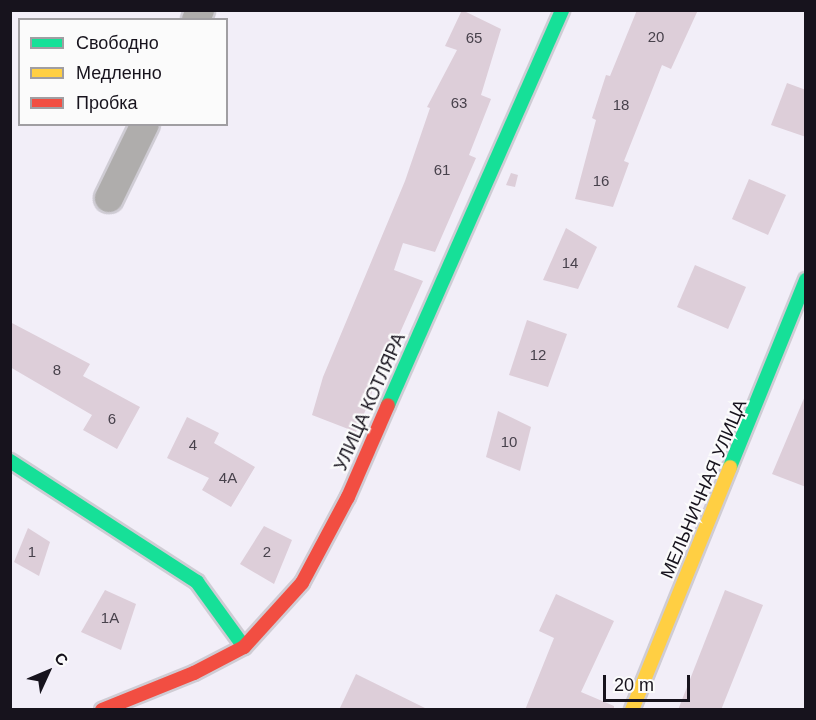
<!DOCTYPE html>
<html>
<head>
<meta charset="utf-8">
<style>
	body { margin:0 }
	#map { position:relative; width:816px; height:720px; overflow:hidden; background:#f2eef8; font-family:Arial,sans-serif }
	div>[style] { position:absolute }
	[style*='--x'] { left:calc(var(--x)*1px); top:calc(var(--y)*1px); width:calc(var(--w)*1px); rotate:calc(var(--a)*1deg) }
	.building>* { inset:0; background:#ddced9 }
	.roads { filter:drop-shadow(2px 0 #cfccd4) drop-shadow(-2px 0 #cfccd4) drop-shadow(0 2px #cfccd4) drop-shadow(0 -2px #cfccd4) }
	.street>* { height:28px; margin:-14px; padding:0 14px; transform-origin:14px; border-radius:14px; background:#afadac }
	.fast>* { height:14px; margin:-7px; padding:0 7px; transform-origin:7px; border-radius:7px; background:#16e098 }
	.slow>* { height:14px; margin:-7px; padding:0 7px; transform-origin:7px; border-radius:7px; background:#ffcf43 }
	.jam>* { height:14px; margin:-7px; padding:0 7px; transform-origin:7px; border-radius:7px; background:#f24e42 }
	span { translate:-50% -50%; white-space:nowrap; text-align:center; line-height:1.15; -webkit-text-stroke:4.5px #fbfbfb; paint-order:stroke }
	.number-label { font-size:15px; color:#48424c }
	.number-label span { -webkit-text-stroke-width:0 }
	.street-label { font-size:18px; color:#17131d }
	.frame { position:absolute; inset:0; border:12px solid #17131d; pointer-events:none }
	.legend { position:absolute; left:18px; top:18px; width:210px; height:108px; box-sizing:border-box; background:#fbfbfb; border:2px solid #a09ea2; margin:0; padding:8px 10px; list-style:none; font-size:18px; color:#17131d }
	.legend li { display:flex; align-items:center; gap:12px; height:30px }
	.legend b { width:30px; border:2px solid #a09ea2 }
	.north { position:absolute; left:18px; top:642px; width:60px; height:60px; -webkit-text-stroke:4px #fbfbfb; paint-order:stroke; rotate:46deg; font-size:16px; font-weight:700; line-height:24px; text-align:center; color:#17131d }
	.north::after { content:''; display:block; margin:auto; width:21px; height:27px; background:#17131d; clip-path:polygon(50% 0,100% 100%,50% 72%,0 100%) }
	.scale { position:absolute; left:603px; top:675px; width:87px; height:27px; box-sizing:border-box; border:3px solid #17131d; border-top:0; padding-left:8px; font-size:18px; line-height:21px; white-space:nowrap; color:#17131d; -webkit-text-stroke:4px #fbfbfb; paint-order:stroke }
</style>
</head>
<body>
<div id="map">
	<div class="building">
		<div style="clip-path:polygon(462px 10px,501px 29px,481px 95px,491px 99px,469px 155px,476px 158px,435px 252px,403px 243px,394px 270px,423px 281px,386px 364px,380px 360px,370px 400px,356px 432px,312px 415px,323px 377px,405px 181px,430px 108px,427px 107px,457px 50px,445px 46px)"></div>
		<div style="clip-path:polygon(637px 10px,698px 10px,671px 69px,662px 65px,624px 161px,629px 163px,613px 207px,575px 199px,596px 120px,592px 118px,606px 75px,610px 76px)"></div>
		<div style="clip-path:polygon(787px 83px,806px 90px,806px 137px,771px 125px)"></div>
		<div style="clip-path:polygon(511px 173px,518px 175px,515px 187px,506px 185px)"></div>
		<div style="clip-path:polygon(749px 179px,786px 195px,768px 235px,732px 219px)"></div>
		<div style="clip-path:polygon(566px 228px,597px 247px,578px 289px,543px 280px)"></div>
		<div style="clip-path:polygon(695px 265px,746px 287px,728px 329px,677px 307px)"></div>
		<div style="clip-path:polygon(527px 320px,567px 334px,548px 387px,509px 375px)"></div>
		<div style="clip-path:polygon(10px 322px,90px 364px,83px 376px,140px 407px,117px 449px,83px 430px,92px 415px,10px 367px)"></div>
		<div style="clip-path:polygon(805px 396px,806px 396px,806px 487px,772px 474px)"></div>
		<div style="clip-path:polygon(498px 411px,531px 427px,520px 471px,486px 457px)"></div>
		<div style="clip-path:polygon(187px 417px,219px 433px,214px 443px,255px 467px,231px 507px,202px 490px,209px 478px,167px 458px)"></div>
		<div style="clip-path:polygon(264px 526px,292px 540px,274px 584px,240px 564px)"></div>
		<div style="clip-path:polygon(28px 528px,50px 542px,39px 576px,14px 562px)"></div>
		<div style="clip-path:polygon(105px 590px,136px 604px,121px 650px,81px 632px)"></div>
		<div style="clip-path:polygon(725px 590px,763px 605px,721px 710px,678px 710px)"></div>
		<div style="clip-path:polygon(556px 594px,614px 621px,581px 692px,614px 706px,614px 710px,525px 710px,554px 638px,539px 631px)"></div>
		<div style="clip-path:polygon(356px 674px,429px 710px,339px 710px)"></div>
	</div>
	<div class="roads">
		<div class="street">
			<div style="--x:196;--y:20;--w:11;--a:-68"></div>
			<div style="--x:109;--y:198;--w:82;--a:-64.1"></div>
		</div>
		<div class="fast">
			<div style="--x:388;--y:405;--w:432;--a:-66.2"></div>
			<div style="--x:10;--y:461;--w:223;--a:32.9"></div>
			<div style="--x:197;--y:582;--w:80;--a:54.1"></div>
			<div style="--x:730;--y:467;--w:202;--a:-67.9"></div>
		</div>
		<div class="slow">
			<div style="--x:632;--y:710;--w:262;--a:-68"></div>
		</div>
		<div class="jam">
			<div style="--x:102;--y:710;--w:99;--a:-21.9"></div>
			<div style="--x:194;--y:673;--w:56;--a:-27.5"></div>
			<div style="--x:244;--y:647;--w:86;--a:-47.8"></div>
			<div style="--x:302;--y:583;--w:98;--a:-61.9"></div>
			<div style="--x:348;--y:497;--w:100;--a:-66.5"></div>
		</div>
	</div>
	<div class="number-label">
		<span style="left:656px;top:37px">20</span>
		<span style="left:474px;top:38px">65</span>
		<span style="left:459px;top:103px">63</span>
		<span style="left:621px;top:105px">18</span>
		<span style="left:442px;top:170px">61</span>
		<span style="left:601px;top:181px">16</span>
		<span style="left:570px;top:263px">14</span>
		<span style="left:538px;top:355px">12</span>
		<span style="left:57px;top:370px">8</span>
		<span style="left:112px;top:419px">6</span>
		<span style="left:509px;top:442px">10</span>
		<span style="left:193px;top:445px">4</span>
		<span style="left:228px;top:478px">4А</span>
		<span style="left:32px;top:552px">1</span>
		<span style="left:267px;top:552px">2</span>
		<span style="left:110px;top:618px">1А</span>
	</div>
	<div class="street-label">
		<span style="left:370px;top:402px;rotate:-66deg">УЛИЦА КОТЛЯРА</span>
		<span style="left:704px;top:489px;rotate:-67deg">МЕЛЬНИЧНАЯ УЛИЦА</span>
	</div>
	<div class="frame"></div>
	<ul class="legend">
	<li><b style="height:8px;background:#16e098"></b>Свободно</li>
	<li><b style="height:8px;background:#ffcf43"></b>Медленно</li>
	<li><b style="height:8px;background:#f24e42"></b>Пробка</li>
	</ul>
	<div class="north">С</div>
	<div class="scale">20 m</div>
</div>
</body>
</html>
